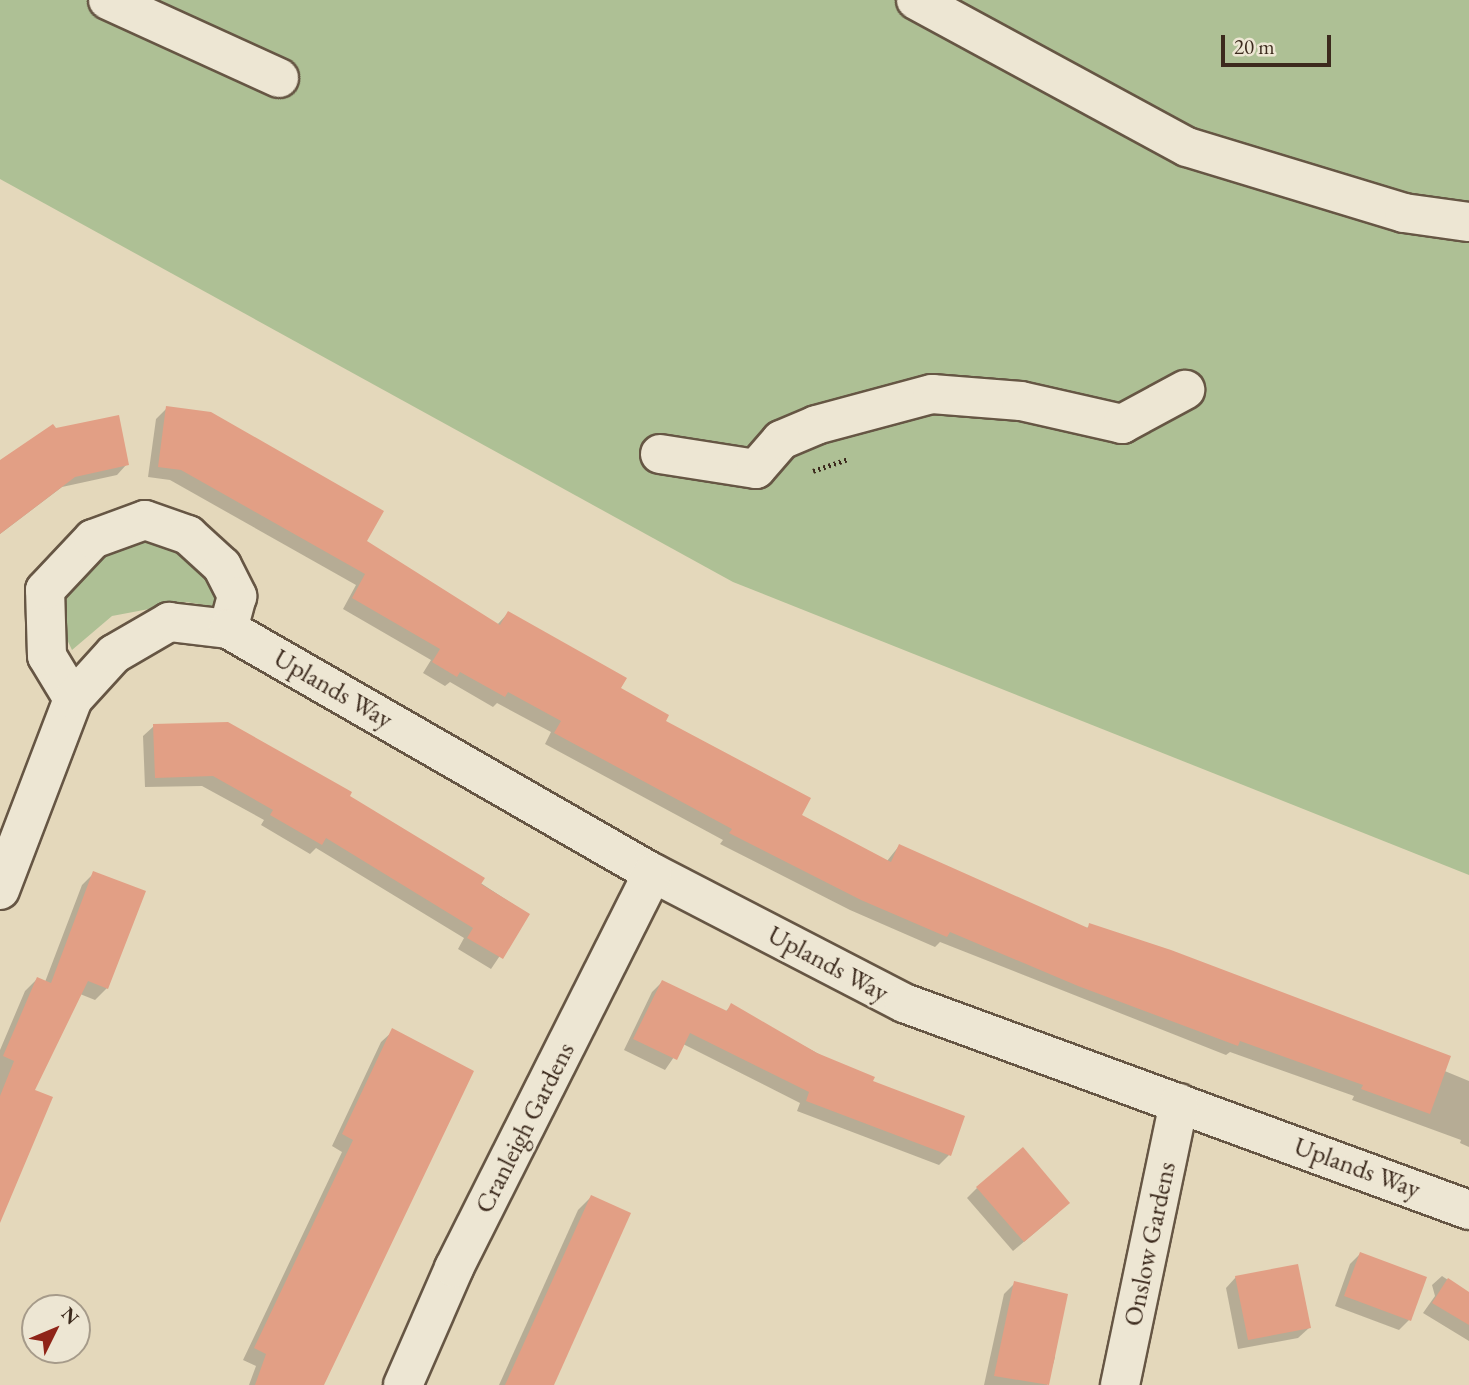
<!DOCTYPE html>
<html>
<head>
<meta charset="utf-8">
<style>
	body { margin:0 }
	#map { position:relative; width:1469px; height:1385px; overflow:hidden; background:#e4d8bb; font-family:"EB Garamond",serif }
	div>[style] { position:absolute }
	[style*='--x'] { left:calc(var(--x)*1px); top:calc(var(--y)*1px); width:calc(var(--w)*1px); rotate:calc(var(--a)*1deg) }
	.green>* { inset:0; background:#aec095 }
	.shadow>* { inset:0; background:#0003 }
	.building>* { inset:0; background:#e29f85 }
	.path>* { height:4.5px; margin-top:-2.25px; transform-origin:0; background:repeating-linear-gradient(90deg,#3c2a1d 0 2px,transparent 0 5.5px) }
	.roads { filter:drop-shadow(2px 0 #665644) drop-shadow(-2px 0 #665644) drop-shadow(0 2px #665644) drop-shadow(0 -2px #665644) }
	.minor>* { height:38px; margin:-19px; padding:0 19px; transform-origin:19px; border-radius:19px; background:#ede6d3 }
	span { translate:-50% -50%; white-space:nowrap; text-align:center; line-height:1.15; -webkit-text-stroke:5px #ede6d3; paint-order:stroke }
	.street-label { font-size:26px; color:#3c2a1d }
	.north { position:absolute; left:21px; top:1294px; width:70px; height:70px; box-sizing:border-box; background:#ede6d3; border:2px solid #a69b8a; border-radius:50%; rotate:47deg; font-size:19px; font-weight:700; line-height:28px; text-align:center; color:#3c2a1d }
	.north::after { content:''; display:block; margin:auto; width:24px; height:32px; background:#8f2418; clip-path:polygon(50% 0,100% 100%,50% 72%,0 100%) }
	.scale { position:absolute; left:1221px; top:35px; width:110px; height:32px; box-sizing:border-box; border:4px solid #3c2a1d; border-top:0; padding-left:9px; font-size:21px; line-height:24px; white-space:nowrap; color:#3c2a1d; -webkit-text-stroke:5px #ede6d3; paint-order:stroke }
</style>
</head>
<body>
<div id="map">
	<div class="green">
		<div style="clip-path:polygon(0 0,1469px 0,1469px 875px,733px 582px,0 179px)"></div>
		<div style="clip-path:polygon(141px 535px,198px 554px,223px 608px,186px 602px,112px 616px,72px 650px,62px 629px,68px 587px,81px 567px)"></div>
	</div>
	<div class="shadow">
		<div style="clip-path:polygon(167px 408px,365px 542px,497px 625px,508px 613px,799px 816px,887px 861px,899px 846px,1086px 929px,1090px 925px,1469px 1081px,1469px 1147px,1460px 1143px,1461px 1140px,1352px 1100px,1354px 1096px,1230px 1052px,1226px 1055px,940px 942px,935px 947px,850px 910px,720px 844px,723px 840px,545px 744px,551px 732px,497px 703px,493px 707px,450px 682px,445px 686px,423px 673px,431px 660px,343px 609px,356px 585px,170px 480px,148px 477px,156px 419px)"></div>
		<div style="clip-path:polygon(127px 464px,117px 475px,62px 487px,0 534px,0 469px)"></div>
		<div style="clip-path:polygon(154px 726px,348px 796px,528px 914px,491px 969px,458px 949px,464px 938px,316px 848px,310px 854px,261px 825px,264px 820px,202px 786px,145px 787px,143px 736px)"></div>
		<div style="clip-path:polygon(94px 873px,107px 988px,95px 1000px,80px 994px,33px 1090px,0 1220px,0 1050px,25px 991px,37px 979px,45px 982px,82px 885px)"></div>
		<div style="clip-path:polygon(662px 982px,725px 1012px,731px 1006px,870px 1082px,949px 1155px,939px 1165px,797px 1111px,800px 1103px,683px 1044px,665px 1070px,624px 1050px,652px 992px)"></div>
		<div style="clip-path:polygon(393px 1031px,320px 1385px,249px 1385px,256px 1366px,243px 1360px,342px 1152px,332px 1146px,381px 1042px)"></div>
		<div style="clip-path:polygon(977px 1188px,1058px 1213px,1013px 1251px,967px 1198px)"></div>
		<div style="clip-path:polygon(591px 1197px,552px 1385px,499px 1385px,578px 1210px)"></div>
		<div style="clip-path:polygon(1360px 1254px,1409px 1320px,1399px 1330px,1335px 1306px,1350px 1264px)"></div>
		<div style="clip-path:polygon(1442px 1276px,1469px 1294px,1469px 1341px,1423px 1313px,1435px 1296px,1432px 1285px)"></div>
		<div style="clip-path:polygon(1236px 1277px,1309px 1328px,1298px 1338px,1238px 1349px,1226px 1288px)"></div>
		<div style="clip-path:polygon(1015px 1283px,1055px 1357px,1047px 1385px,984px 1385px,1004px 1294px)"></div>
	</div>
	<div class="building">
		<div style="clip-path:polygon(166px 406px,211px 412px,384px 511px,367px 541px,500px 625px,508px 611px,627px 678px,621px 688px,669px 715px,666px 721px,811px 798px,802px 815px,891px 862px,899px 844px,1088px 928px,1089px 923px,1171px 950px,1451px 1056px,1430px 1114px,1361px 1089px,1363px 1085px,1240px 1041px,1238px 1046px,1078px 986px,950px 932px,947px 937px,861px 900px,729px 833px,732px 829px,554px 733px,561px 721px,508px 692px,505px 697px,460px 672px,457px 677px,432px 662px,440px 649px,352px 598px,365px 574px,181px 470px,158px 467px)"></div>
		<div style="clip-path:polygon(119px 415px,129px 465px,75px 477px,0 534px,0 460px,53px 424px,56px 428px)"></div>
		<div style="clip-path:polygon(228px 722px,352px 792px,350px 796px,485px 878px,481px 884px,530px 914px,503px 959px,467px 938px,473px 928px,326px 838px,322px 845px,270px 815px,273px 810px,213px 776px,155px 778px,153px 724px)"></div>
		<div style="clip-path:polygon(93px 871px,146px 891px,108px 989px,88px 981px,35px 1090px,53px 1097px,0 1223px,0 1096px,14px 1061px,3px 1056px,37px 977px,51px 983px)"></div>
		<div style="clip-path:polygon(662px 980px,727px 1011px,731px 1003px,817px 1053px,875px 1077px,873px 1081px,965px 1116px,951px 1156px,806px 1101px,809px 1092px,690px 1033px,677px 1060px,633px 1039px)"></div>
		<div style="clip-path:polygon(392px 1028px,474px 1071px,324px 1385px,255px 1385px,266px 1354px,254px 1348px,353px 1140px,342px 1134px)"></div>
		<div style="clip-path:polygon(1023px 1147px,1070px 1203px,1024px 1242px,976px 1187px)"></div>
		<div style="clip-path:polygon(591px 1195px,631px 1213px,554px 1385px,505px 1385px)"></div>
		<div style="clip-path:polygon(1360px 1252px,1427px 1277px,1411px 1321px,1344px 1296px)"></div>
		<div style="clip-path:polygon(1298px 1264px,1311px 1328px,1248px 1340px,1235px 1276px)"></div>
		<div style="clip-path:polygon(1448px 1278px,1469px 1292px,1469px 1325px,1432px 1303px)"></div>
		<div style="clip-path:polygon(1014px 1281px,1068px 1294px,1049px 1385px,994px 1376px)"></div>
	</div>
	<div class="path">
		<div style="--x:813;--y:471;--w:36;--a:-19"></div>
	</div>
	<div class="roads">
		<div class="minor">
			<div style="--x:108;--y:0;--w:188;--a:24.5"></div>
			<div style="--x:916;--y:0;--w:308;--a:28.5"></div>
			<div style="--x:1187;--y:147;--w:227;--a:16.9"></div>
			<div style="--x:1404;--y:213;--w:66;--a:7.9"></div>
			<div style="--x:660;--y:454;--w:97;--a:8.9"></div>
			<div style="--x:756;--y:469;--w:38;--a:-49"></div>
			<div style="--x:781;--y:440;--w:38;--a:-23"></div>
			<div style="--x:816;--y:425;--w:120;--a:-15"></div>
			<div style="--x:932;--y:394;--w:89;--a:4.5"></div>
			<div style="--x:1021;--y:401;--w:104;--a:12.8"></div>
			<div style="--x:1122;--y:424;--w:72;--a:-28.4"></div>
			<div style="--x:73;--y:699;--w:50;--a:-121.2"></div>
			<div style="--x:47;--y:656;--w:66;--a:-91.7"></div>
			<div style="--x:45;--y:590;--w:70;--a:-46.7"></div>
			<div style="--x:93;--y:539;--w:55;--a:-20.1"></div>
			<div style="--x:145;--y:520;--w:46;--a:19.2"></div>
			<div style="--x:188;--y:535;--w:46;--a:42.4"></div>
			<div style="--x:222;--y:566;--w:34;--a:63"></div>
			<div style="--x:237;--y:596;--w:34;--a:105"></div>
			<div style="--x:0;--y:890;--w:204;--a:-69.1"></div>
			<div style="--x:73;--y:699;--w:61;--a:-47.7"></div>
			<div style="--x:114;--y:654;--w:64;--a:-30.2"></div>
			<div style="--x:169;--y:622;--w:59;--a:6.8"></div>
			<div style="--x:228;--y:629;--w:490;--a:29.9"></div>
			<div style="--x:653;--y:873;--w:283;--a:27.4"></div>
			<div style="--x:904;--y:1003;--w:602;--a:20.12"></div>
			<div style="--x:403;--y:1385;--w:128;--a:-66.4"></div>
			<div style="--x:454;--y:1268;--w:442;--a:-63.3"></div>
			<div style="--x:1120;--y:1385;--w:288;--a:-78.2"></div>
		</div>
	</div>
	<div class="street-label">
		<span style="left:333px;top:689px;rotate:30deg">Uplands Way</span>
		<span style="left:828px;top:964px;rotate:28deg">Uplands Way</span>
		<span style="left:525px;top:1128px;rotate:-63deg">Cranleigh Gardens</span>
		<span style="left:1357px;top:1168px;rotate:20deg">Uplands Way</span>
		<span style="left:1150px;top:1244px;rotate:-78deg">Onslow Gardens</span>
	</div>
	<div class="north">N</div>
	<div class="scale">20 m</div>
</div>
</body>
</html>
